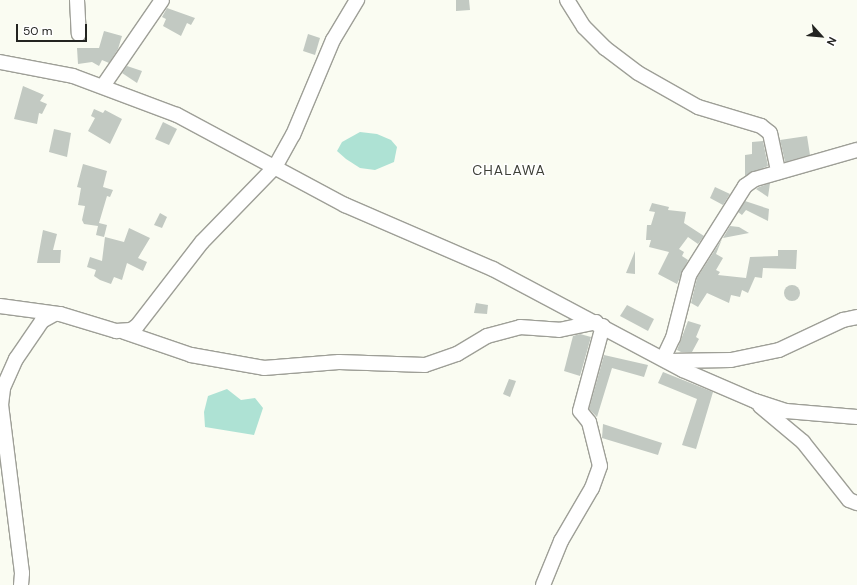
<!DOCTYPE html>
<html>
<head>
<meta charset="utf-8">
<style>
	body { margin:0 }
	#map { position:relative; width:857px; height:585px; overflow:hidden; background:#fafcf2; font-family:"DM Sans",sans-serif }
	div>[style] { position:absolute }
	[style*='--x'] { left:calc(var(--x)*1px); top:calc(var(--y)*1px); width:calc(var(--w)*1px); rotate:calc(var(--a)*1deg) }
	.water>* { inset:0; background:#aee2d4 }
	.building>* { inset:0; background:#c2c9c2 }
	.round { border-radius:50% }
	.roads { filter:drop-shadow(1px 0 #9e9f97) drop-shadow(-1px 0 #9e9f97) drop-shadow(0 1px #9e9f97) drop-shadow(0 -1px #9e9f97) }
	.minor>* { height:14px; margin:-7px; padding:0 7px; transform-origin:7px; border-radius:7px; background:#fff }
	span { translate:-50% -50%; white-space:nowrap; text-align:center; line-height:1.15; -webkit-text-stroke:3px #fff; paint-order:stroke }
	.quarter-label { font-size:14px; color:#3e4038; letter-spacing:1px }
	.north { position:absolute; left:801px; top:16px; width:40px; height:40px; -webkit-text-stroke:3px #fff; paint-order:stroke; rotate:117deg; font-size:11px; font-weight:700; line-height:16px; text-align:center; color:#232421 }
	.north::after { content:''; display:block; margin:auto; width:14px; height:18px; background:#232421; clip-path:polygon(50% 0,100% 100%,50% 72%,0 100%) }
	.scale { position:absolute; left:16px; top:24px; width:71px; height:18px; box-sizing:border-box; border:2px solid #232421; border-top:0; padding-left:5px; font-size:12px; line-height:14px; white-space:nowrap; color:#232421; -webkit-text-stroke:3px #fff; paint-order:stroke }
</style>
</head>
<body>
<div id="map">
	<div class="water">
		<div style="clip-path:polygon(360px 132px,377px 134px,391px 140px,397px 147px,394px 162px,375px 170px,360px 168px,346px 159px,337px 151px,342px 142px)"></div>
		<div style="clip-path:polygon(227px 389px,241px 400px,255px 398px,263px 408px,254px 435px,205px 427px,204px 412px,208px 396px)"></div>
	</div>
	<div class="building">
		<div style="clip-path:polygon(456px 0,469px 0,470px 10px,456px 11px)"></div>
		<div style="clip-path:polygon(167px 8px,195px 18px,191px 25px,187px 23px,181px 36px,163px 26px,166px 19px,162px 17px)"></div>
		<div style="clip-path:polygon(104px 31px,122px 36px,118px 49px,109px 63px,102px 60px,99px 66px,92px 62px,78px 64px,77px 48px,99px 48px)"></div>
		<div style="clip-path:polygon(308px 34px,320px 38px,315px 55px,303px 51px)"></div>
		<div style="clip-path:polygon(127px 66px,142px 71px,137px 83px,122px 73px)"></div>
		<div style="clip-path:polygon(23px 86px,44px 95px,40px 101px,47px 104px,42px 114px,39px 113px,37px 124px,14px 119px)"></div>
		<div style="clip-path:polygon(94px 109px,103px 113px,105px 110px,122px 119px,110px 144px,88px 131px,95px 118px,91px 116px)"></div>
		<div style="clip-path:polygon(163px 122px,177px 129px,169px 145px,155px 139px)"></div>
		<div style="clip-path:polygon(54px 129px,71px 133px,67px 157px,49px 152px)"></div>
		<div style="clip-path:polygon(807px 136px,810px 155px,785px 162px,780px 140px)"></div>
		<div style="clip-path:polygon(763px 141px,768px 166px,745px 176px,745px 155px,752px 154px,752px 142px)"></div>
		<div style="clip-path:polygon(83px 164px,107px 171px,103px 187px,113px 190px,110px 197px,107px 196px,99px 223px,107px 225px,104px 237px,96px 235px,98px 226px,84px 224px,82px 220px,85px 206px,78px 205px,81px 188px,77px 187px)"></div>
		<div style="clip-path:polygon(770px 183px,768px 197px,756px 189px,759px 187px)"></div>
		<div style="clip-path:polygon(715px 187px,730px 194px,723px 205px,710px 198px)"></div>
		<div style="clip-path:polygon(745px 201px,769px 209px,768px 221px,746px 210px,742px 215px,738px 212px)"></div>
		<div style="clip-path:polygon(652px 203px,669px 207px,668px 210px,686px 212px,684px 223px,704px 236px,698px 244px,688px 237px,679px 249px,684px 252px,682px 256px,688px 260px,677px 284px,658px 274px,669px 252px,649px 247px,651px 240px,646px 240px,647px 225px,651px 225px,655px 212px,649px 211px)"></div>
		<div style="clip-path:polygon(160px 213px,167px 217px,162px 228px,154px 225px)"></div>
		<div style="clip-path:polygon(730px 226px,739px 227px,749px 233px,723px 238px)"></div>
		<div style="clip-path:polygon(129px 228px,150px 238px,138px 258px,147px 262px,143px 271px,127px 263px,122px 280px,114px 277px,111px 284px,100px 280px,94px 276px,96px 270px,87px 267px,90px 257px,102px 261px,105px 237px,124px 242px)"></div>
		<div style="clip-path:polygon(43px 230px,57px 234px,53px 250px,61px 250px,60px 263px,37px 263px)"></div>
		<div style="clip-path:polygon(722px 239px,716px 254px,723px 258px,716px 270px,720px 272px,718px 275px,746px 278px,750px 257px,778px 256px,778px 250px,797px 250px,796px 269px,763px 268px,762px 278px,755px 277px,748px 293px,742px 290px,740px 297px,731px 295px,729px 303px,707px 293px,698px 307px,691px 303px,697px 278px)"></div>
		<div style="clip-path:polygon(635px 251px,635px 274px,626px 273px)"></div>
		<div class="round" style="left:784px;top:285px;width:16px;height:16px"></div>
		<div style="clip-path:polygon(476px 303px,488px 305px,487px 314px,474px 313px)"></div>
		<div style="clip-path:polygon(627px 305px,654px 319px,648px 331px,620px 316px)"></div>
		<div style="clip-path:polygon(688px 321px,701px 325px,696px 337px,699px 339px,692px 352px,681px 352px,677px 350px)"></div>
		<div style="clip-path:polygon(580px 334px,591px 337px,580px 376px,564px 371px,573px 336px)"></div>
		<div style="clip-path:polygon(604px 355px,648px 365px,644px 377px,612px 368px,597px 417px,589px 409px)"></div>
		<div style="clip-path:polygon(663px 372px,713px 392px,696px 449px,682px 445px,697px 399px,658px 383px)"></div>
		<div style="clip-path:polygon(509px 379px,516px 381px,510px 397px,503px 394px)"></div>
		<div style="clip-path:polygon(603px 424px,662px 443px,658px 455px,602px 438px)"></div>
	</div>
	<div class="roads">
		<div class="minor">
			<div style="--x:77;--y:0;--w:34;--a:87"></div>
			<div style="--x:567;--y:0;--w:32;--a:58"></div>
			<div style="--x:584;--y:27;--w:30;--a:45"></div>
			<div style="--x:605;--y:48;--w:41;--a:37.1"></div>
			<div style="--x:638;--y:73;--w:69;--a:29.5"></div>
			<div style="--x:698;--y:107;--w:66;--a:16.8"></div>
			<div style="--x:761;--y:126;--w:11;--a:38"></div>
			<div style="--x:770;--y:133;--w:40;--a:78"></div>
			<div style="--x:0;--y:62;--w:74;--a:10.9"></div>
			<div style="--x:73;--y:76;--w:111;--a:20.6"></div>
			<div style="--x:177;--y:115;--w:191;--a:28.2"></div>
			<div style="--x:345;--y:205;--w:161;--a:23.4"></div>
			<div style="--x:493;--y:269;--w:215;--a:28"></div>
			<div style="--x:683;--y:370;--w:78;--a:23.3"></div>
			<div style="--x:755;--y:401;--w:33;--a:18"></div>
			<div style="--x:786;--y:411;--w:71;--a:4.8"></div>
			<div style="--x:103;--y:86;--w:104;--a:-55.5"></div>
			<div style="--x:0;--y:306;--w:61;--a:7.6"></div>
			<div style="--x:60;--y:314;--w:59;--a:16.9"></div>
			<div style="--x:116;--y:331;--w:15;--a:-4"></div>
			<div style="--x:131;--y:330;--w:7;--a:-34"></div>
			<div style="--x:137;--y:326;--w:106;--a:-52.3"></div>
			<div style="--x:202;--y:242;--w:105;--a:-45.8"></div>
			<div style="--x:275;--y:167;--w:37;--a:-61"></div>
			<div style="--x:293;--y:135;--w:103;--a:-67.2"></div>
			<div style="--x:333;--y:40;--w:47;--a:-59"></div>
			<div style="--x:124;--y:332;--w:71;--a:18.9"></div>
			<div style="--x:191;--y:355;--w:74;--a:10.1"></div>
			<div style="--x:264;--y:368;--w:75;--a:-4.6"></div>
			<div style="--x:339;--y:362;--w:86;--a:2"></div>
			<div style="--x:425;--y:365;--w:34;--a:-19"></div>
			<div style="--x:457;--y:354;--w:35;--a:-31"></div>
			<div style="--x:487;--y:336;--w:34;--a:-15"></div>
			<div style="--x:520;--y:327;--w:39;--a:4"></div>
			<div style="--x:559;--y:330;--w:38;--a:-12"></div>
			<div style="--x:663;--y:359;--w:23;--a:-65"></div>
			<div style="--x:673;--y:338;--w:65;--a:-75.7"></div>
			<div style="--x:689;--y:275;--w:105;--a:-57.8"></div>
			<div style="--x:745;--y:186;--w:12;--a:-35"></div>
			<div style="--x:755;--y:179;--w:106;--a:-15.9"></div>
			<div style="--x:667;--y:361;--w:64;--a:-0.9"></div>
			<div style="--x:731;--y:360;--w:49;--a:-11.8"></div>
			<div style="--x:779;--y:350;--w:71;--a:-25.1"></div>
			<div style="--x:843;--y:320;--w:14;--a:-12"></div>
			<div style="--x:760;--y:406;--w:56;--a:39.9"></div>
			<div style="--x:803;--y:442;--w:74;--a:51.6"></div>
			<div style="--x:849;--y:500;--w:9;--a:21"></div>
			<div style="--x:21;--y:585;--w:12;--a:-85"></div>
			<div style="--x:22;--y:573;--w:169;--a:-97.1"></div>
			<div style="--x:1;--y:405;--w:17;--a:-83"></div>
			<div style="--x:3;--y:388;--w:32;--a:-66"></div>
			<div style="--x:16;--y:359;--w:46;--a:-55.6"></div>
			<div style="--x:42;--y:321;--w:13;--a:-29"></div>
			<div style="--x:543;--y:585;--w:48;--a:-67.8"></div>
			<div style="--x:561;--y:541;--w:61;--a:-59.7"></div>
			<div style="--x:592;--y:488;--w:23;--a:-70"></div>
			<div style="--x:600;--y:466;--w:45;--a:-104"></div>
			<div style="--x:589;--y:422;--w:14;--a:-129"></div>
			<div style="--x:580;--y:411;--w:88;--a:-74.9"></div>
		</div>
	</div>
	<div class="quarter-label">
		<span style="left:509px;top:170px">CHALAWA</span>
	</div>
	<div class="north">N</div>
	<div class="scale">50 m</div>
</div>
</body>
</html>
